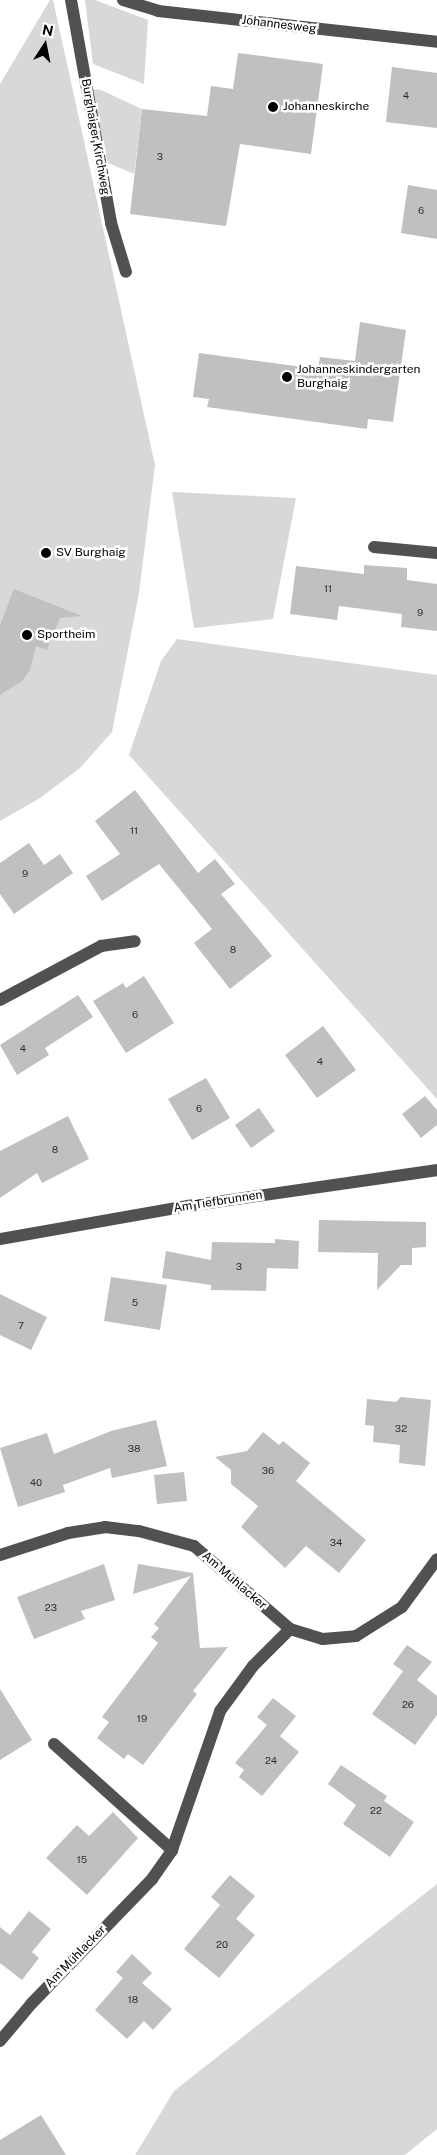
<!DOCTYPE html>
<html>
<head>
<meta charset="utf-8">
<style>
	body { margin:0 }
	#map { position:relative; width:437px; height:2155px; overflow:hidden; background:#fff; font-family:"Public Sans",sans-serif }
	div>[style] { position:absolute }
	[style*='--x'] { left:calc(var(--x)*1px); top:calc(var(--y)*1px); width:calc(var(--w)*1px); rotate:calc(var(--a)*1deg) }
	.green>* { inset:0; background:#d8d8d8 }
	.building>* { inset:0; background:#c0c0c0 }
	.minor>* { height:12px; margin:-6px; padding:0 6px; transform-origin:6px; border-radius:6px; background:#515151 }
	.dots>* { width:14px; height:14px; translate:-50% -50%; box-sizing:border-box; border:2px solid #fff; border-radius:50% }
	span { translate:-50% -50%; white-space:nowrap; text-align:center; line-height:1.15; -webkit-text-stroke:5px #fff; paint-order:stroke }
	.number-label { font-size:10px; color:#303030 }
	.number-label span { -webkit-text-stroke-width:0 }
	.street-label { font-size:12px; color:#000 }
	.poi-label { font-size:12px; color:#000 }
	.left { translate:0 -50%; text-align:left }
	.north { position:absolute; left:20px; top:20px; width:50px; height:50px; -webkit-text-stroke:4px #fff; paint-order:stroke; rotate:11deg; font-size:14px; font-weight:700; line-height:20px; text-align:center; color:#000 }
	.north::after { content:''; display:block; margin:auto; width:18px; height:22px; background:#000; clip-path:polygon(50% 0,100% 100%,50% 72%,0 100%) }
</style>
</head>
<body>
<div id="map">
	<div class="green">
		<div style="clip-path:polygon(50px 0,53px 0,155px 465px,139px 593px,112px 732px,80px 768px,40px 798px,0 821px,0 84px)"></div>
		<div style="clip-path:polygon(85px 0,95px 0,148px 20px,144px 84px,93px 64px)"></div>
		<div style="clip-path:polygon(86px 88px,101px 90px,142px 109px,134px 174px,108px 163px)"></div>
		<div style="clip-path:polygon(172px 492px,296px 498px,273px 619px,194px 628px)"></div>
		<div style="clip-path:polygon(177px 639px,437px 675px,437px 1099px,129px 755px,161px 661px)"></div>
		<div style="clip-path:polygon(437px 1884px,437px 2129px,405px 2155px,135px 2155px,174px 2091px)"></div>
	</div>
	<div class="building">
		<div style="clip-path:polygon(238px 53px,323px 64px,311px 154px,240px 144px,226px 226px,130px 214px,142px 109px,207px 116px,211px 86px,233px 89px)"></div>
		<div style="clip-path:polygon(392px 67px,437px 73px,437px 128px,386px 122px)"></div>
		<div style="clip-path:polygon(408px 185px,437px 190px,437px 239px,401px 233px)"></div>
		<div style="clip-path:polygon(360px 322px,406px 330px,393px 422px,368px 419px,367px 429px,207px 407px,209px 399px,193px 397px,199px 353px,318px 369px,320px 357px,355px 361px)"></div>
		<div style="clip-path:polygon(364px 565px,407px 568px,407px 580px,437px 584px,437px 631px,401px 627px,402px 614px,339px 606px,337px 620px,290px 614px,296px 566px,364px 574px)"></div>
		<div style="clip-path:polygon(14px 589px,82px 616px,60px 618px,47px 650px,36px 646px,30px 670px,22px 681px,0 695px,0 625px)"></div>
		<div style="clip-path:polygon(135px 790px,198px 873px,215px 859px,235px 884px,221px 894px,272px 956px,230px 989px,194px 943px,212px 929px,159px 864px,102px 901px,86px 876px,120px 854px,95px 821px)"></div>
		<div style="clip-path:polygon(29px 843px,44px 865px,60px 854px,73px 873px,14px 914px,0 894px,0 863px)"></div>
		<div style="clip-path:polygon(144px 976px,174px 1023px,126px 1053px,93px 1001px,123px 983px,126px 988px)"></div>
		<div style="clip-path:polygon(78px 995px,93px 1017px,45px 1048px,49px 1055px,17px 1075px,0 1045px)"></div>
		<div style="clip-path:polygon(323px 1026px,356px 1070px,317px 1098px,285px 1055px)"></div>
		<div style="clip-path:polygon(206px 1078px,230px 1118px,192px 1140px,168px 1099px)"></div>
		<div style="clip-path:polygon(425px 1096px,437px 1110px,437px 1125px,421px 1138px,402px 1114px)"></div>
		<div style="clip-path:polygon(259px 1108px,275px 1131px,251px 1148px,235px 1125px)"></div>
		<div style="clip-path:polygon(68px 1116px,89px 1159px,42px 1183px,37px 1173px,0 1198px,0 1151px)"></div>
		<div style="clip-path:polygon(319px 1220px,426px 1222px,426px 1247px,412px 1248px,412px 1265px,401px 1265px,377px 1290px,378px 1253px,318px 1252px)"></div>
		<div style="clip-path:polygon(275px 1239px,299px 1241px,298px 1269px,267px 1268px,266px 1291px,211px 1290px,211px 1285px,162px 1278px,166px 1251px,211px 1260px,212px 1242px,275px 1243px)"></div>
		<div style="clip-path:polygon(111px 1277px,167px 1285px,160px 1330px,104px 1321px)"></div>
		<div style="clip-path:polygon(0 1294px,47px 1317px,31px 1350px,0 1335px)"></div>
		<div style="clip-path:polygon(401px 1397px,431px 1400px,425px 1466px,399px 1463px,400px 1445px,373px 1442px,374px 1426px,365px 1425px,367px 1399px,396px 1402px)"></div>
		<div style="clip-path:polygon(156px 1420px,167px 1466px,112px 1478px,110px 1468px,63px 1485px,65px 1492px,18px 1507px,0 1448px,47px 1433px,54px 1454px,111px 1431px)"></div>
		<div style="clip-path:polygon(263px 1432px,279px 1445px,283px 1441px,310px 1463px,296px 1481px,366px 1540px,339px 1573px,306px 1546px,285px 1568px,241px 1527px,258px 1506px,231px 1484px,231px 1470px,215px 1457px,247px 1451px)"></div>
		<div style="clip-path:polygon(184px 1472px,187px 1501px,157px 1504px,154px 1475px)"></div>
		<div style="clip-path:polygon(104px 1564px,115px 1600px,81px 1611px,85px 1619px,34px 1639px,17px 1597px)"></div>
		<div style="clip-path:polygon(138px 1564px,193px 1573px,200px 1648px,228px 1647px,193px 1691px,197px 1694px,143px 1765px,128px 1754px,124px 1759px,97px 1738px,109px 1722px,102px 1717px,158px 1643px,151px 1637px,159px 1628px,154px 1624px,191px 1576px,133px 1594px)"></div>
		<div style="clip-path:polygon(407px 1645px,432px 1662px,417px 1680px,437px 1696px,437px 1715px,415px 1745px,372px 1714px,403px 1671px,393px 1664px)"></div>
		<div style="clip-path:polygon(0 1689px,32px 1740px,0 1760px)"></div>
		<div style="clip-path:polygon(273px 1698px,296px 1716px,280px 1736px,275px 1732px,299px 1752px,262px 1796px,239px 1777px,244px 1770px,235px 1763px,267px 1725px,257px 1717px)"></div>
		<div style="clip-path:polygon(341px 1765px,387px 1796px,384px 1801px,414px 1822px,390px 1857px,343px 1824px,356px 1805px,328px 1784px)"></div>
		<div style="clip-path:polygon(113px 1812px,138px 1838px,87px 1895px,46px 1858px,77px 1825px,89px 1836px)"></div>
		<div style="clip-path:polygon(230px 1875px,255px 1896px,236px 1919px,211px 1897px)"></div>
		<div style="clip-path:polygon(220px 1905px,255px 1935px,219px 1978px,184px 1949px)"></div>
		<div style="clip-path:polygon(29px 1911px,51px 1929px,32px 1952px,39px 1958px,22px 1980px,0 1963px,0 1927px,10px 1935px)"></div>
		<div style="clip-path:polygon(132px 1954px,152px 1973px,142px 1983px,172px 2009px,153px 2030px,144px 2021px,127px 2039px,95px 2010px,123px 1978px,116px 1972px)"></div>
		<div style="clip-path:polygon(41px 2115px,66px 2155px,0 2155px,0 2140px)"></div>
	</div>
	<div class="minor">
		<div style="--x:71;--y:0;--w:227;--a:79.8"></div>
		<div style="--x:111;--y:223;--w:51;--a:73"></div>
		<div style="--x:123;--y:0;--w:37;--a:17"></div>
		<div style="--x:158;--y:11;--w:281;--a:6.3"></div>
		<div style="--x:374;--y:547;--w:63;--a:5.4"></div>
		<div style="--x:0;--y:1000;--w:115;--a:-28.1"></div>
		<div style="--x:101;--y:946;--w:34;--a:-8"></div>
		<div style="--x:0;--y:1239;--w:191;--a:-10"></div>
		<div style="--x:188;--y:1206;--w:252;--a:-8.2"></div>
		<div style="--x:0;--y:1555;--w:71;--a:-17.9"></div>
		<div style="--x:68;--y:1533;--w:37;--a:-9"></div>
		<div style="--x:105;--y:1527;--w:34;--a:7"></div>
		<div style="--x:139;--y:1531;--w:57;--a:15.3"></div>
		<div style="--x:194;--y:1546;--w:127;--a:40.8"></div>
		<div style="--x:290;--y:1629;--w:34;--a:17"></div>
		<div style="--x:323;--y:1639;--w:33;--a:-5"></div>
		<div style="--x:356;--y:1636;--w:54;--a:-32.2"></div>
		<div style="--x:402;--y:1607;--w:59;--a:-53.9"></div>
		<div style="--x:54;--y:1744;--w:159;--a:41.9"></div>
		<div style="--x:0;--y:2041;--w:50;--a:-49.9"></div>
		<div style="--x:32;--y:2003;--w:173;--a:-45.9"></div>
		<div style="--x:152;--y:1879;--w:35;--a:-55"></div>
		<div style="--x:172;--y:1850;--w:147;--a:-70.9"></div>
		<div style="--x:220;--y:1711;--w:56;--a:-53.7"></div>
		<div style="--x:253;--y:1666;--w:52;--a:-45"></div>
	</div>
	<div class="dots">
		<div style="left:273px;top:107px;background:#000"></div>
		<div style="left:287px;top:377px;background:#000"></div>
		<div style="left:46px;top:553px;background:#000"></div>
		<div style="left:27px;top:635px;background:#000"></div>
	</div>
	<div class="number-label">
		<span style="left:406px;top:96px">4</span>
		<span style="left:160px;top:157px">3</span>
		<span style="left:421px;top:211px">6</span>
		<span style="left:328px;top:589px">11</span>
		<span style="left:420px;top:613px">9</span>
		<span style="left:134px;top:831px">11</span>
		<span style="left:25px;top:874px">9</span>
		<span style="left:233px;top:950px">8</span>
		<span style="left:135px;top:1015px">6</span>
		<span style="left:23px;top:1049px">4</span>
		<span style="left:320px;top:1062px">4</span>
		<span style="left:199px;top:1109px">6</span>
		<span style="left:55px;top:1150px">8</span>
		<span style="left:239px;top:1267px">3</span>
		<span style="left:135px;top:1303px">5</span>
		<span style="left:21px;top:1326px">7</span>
		<span style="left:401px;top:1429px">32</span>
		<span style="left:134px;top:1449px">38</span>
		<span style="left:268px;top:1471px">36</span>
		<span style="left:36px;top:1483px">40</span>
		<span style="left:336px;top:1543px">34</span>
		<span style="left:51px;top:1608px">23</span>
		<span style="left:408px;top:1705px">26</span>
		<span style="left:142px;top:1719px">19</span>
		<span style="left:271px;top:1761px">24</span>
		<span style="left:376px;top:1811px">22</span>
		<span style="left:82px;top:1860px">15</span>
		<span style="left:222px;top:1945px">20</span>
		<span style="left:133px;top:2000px">18</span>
	</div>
	<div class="street-label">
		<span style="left:279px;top:25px;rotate:7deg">Johannesweg</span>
		<span style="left:95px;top:137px;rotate:80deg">Burghaiger Kirchweg</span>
		<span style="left:218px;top:1202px;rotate:-9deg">Am Tiefbrunnen</span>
		<span style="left:234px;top:1581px;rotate:41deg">Am Mühlacker</span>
		<span style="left:76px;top:1957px;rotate:-46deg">Am Mühlacker</span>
	</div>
	<div class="poi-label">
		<span class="left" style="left:283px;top:107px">Johanneskirche</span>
		<span class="left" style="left:297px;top:377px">Johanneskindergarten<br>Burghaig</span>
		<span class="left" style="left:56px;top:553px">SV Burghaig</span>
		<span class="left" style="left:37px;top:635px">Sportheim</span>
	</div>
	<div class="north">N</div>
</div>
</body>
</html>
